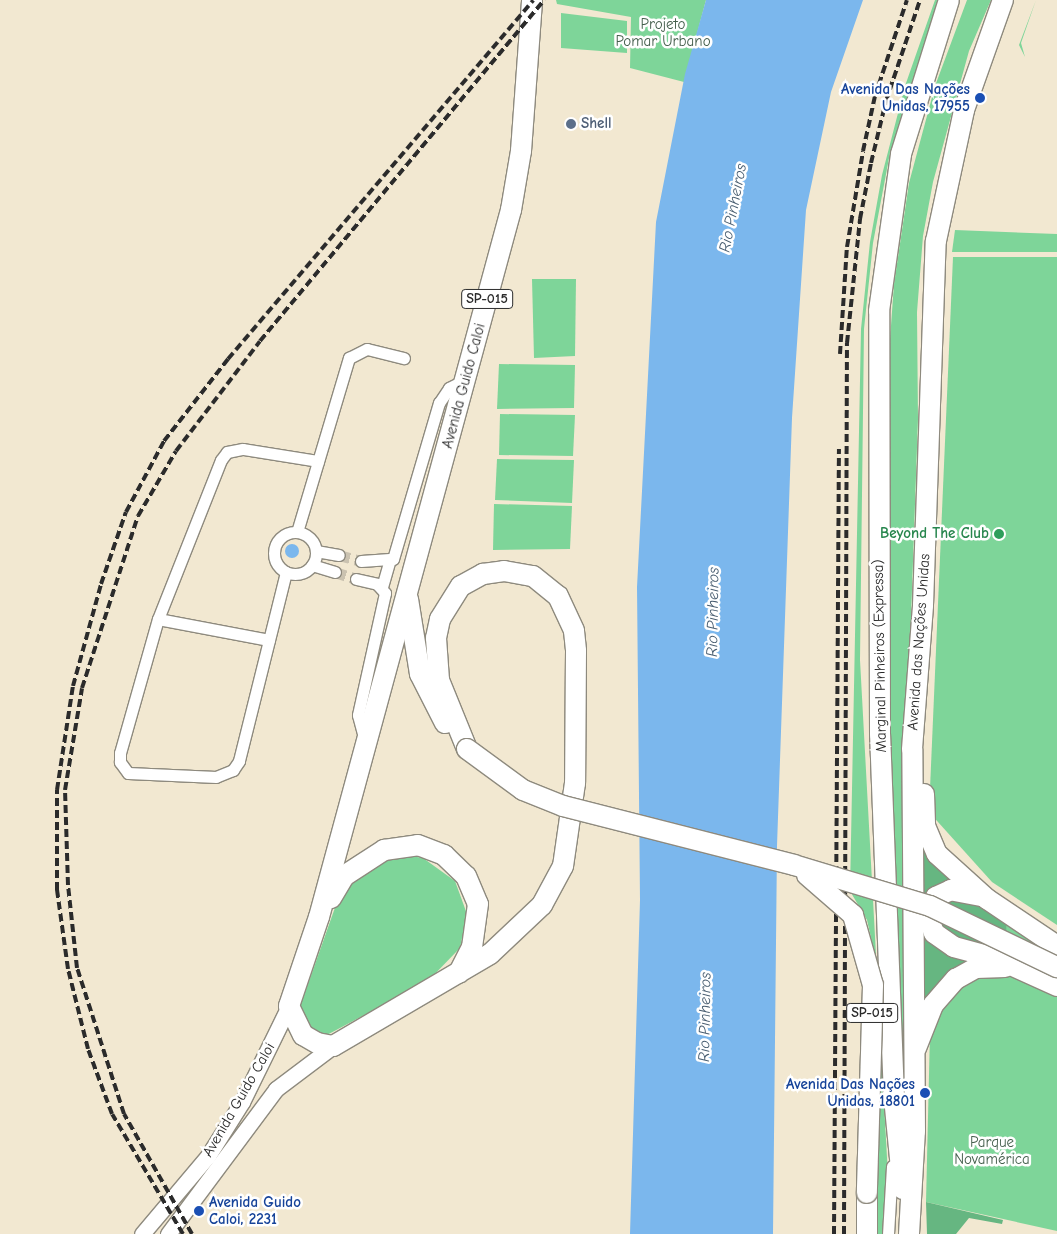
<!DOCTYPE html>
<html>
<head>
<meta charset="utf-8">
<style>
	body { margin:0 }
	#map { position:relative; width:1057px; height:1234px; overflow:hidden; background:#f2e8d1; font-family:"Comic Neue",sans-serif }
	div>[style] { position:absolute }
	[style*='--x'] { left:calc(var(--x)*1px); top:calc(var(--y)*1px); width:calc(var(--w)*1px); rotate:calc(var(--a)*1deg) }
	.green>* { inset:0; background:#7ed599 }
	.forest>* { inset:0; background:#66b681 }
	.water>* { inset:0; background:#7bb7ed }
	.round { border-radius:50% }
	.street-tunnel>* { height:11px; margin-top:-5.5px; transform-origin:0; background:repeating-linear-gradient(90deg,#cac2b0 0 11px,transparent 0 16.5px) }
	.roads { filter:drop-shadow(1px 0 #8e8a7e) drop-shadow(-1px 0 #8e8a7e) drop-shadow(0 1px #8e8a7e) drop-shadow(0 -1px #8e8a7e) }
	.street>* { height:11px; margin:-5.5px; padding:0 5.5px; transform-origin:5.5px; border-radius:5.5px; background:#fff }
	.street>.ring { margin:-5.5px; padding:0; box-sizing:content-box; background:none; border:11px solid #fff; border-radius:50% }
	.secondary>* { height:15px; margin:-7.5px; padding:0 7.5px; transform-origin:7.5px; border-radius:7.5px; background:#fff }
	.highway>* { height:20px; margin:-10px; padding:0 10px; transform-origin:10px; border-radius:10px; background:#fff }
	.rail>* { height:4px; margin-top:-2px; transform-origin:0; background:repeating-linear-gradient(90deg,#2b2b2b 0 8px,transparent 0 12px) }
	.bridges { filter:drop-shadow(1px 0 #8e8a7e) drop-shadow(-1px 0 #8e8a7e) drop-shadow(0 1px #8e8a7e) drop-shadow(0 -1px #8e8a7e) }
	.highway-bridge>* { height:20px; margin:-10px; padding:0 10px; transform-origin:10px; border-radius:10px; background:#fff }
	.dots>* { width:14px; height:14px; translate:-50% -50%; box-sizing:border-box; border:2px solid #fff; border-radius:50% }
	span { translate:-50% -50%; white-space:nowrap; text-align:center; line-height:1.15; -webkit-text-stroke:5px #fff; paint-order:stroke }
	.shield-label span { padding:1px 4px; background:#fff; border:1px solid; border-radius:4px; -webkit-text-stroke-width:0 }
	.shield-label { font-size:14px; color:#2b2b2b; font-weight:700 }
	.park-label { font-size:15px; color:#445e4c }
	.transit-label { font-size:15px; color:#164399; font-weight:700 }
	.right { translate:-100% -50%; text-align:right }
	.left { translate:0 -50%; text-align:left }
	.service-label { font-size:15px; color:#4e5e75; font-weight:700 }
	.street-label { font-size:15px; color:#2b2b2b }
	.leisure-label { font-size:15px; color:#27864d; font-weight:700 }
	.water-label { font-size:16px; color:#475c6f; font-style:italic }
</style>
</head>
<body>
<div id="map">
	<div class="green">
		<div style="clip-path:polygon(556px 0,706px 0,684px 82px,630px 68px,631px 17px,557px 4px)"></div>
		<div style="clip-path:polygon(935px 0,940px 0,890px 153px,873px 243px,864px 329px,860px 660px,888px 1176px,884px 1234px,873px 1234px,876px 960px,867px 920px,850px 891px,861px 329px,870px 242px,882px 175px,905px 86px)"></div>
		<div style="clip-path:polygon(967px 0,991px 0,969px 51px,933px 182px,923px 236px,917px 312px,918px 419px,903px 845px,905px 1088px,891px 850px,885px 411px,890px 408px,885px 408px,894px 284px,909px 183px,935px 86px)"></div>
		<div style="clip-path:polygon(1036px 0,1021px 43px,1025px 57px,1019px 45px)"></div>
		<div style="clip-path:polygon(561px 13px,627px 21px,627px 53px,561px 48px)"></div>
		<div style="clip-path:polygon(955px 230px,1057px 234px,1057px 252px,952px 252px)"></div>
		<div style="clip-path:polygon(953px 257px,1057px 257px,1057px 925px,992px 882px,929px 812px)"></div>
		<div style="clip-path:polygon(532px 279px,576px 279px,575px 356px,534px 358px)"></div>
		<div style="clip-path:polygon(499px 364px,575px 365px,574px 408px,497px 409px)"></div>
		<div style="clip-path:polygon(500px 414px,575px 415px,573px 456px,499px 455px)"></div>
		<div style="clip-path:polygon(497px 459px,574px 460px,572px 503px,495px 500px)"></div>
		<div style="clip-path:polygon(494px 504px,572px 506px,570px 549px,493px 550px)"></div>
		<div style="clip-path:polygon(405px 855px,423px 858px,455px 881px,467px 914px,460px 948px,428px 981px,325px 1036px,313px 1032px,297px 1015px,337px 902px,350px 883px,386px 858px)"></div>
		<div style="clip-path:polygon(1007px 923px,1026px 938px,1040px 949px,1005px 935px)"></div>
		<div style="clip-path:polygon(1011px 973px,1057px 995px,1057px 1231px,926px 1202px,930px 1032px,946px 998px,969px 978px)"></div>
	</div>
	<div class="forest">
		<div style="clip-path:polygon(918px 835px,952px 880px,931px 943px,976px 960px,922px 1011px)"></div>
		<div style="clip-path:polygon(969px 898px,1007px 923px,1004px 952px,945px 939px,936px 912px,943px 901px)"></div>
		<div style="clip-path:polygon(926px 1202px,1003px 1220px,1002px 1224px,969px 1218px,956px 1234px,927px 1234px)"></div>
	</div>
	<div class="water">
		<div style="clip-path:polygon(706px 0,863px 0,831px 92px,806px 210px,792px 418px,777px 846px,773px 1234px,630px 1234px,640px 900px,637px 587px,656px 222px,685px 74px)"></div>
		<div class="round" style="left:285px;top:544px;width:14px;height:14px"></div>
	</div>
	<div class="street-tunnel">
		<div style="--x:339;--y:555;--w:23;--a:15"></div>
		<div style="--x:335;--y:572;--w:22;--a:18"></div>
	</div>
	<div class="roads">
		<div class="street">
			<div style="--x:297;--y:532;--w:182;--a:-73.4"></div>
			<div style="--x:349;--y:358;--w:20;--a:-27"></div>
			<div style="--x:367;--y:349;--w:38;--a:14"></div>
			<div class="ring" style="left:274px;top:532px;width:31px;height:31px"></div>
			<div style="--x:316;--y:551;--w:23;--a:10"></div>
			<div style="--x:361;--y:561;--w:32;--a:-4"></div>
			<div style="--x:393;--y:559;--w:163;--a:-73.6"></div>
			<div style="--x:439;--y:403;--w:18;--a:-56"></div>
			<div style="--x:449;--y:388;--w:18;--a:-27"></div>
			<div style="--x:312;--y:565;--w:24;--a:17"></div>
			<div style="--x:286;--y:572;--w:195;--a:104"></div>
			<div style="--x:239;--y:761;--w:11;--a:124"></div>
			<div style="--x:233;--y:770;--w:18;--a:158"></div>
			<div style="--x:216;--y:777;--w:88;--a:-177.4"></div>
			<div style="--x:128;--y:773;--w:14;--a:-126"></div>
			<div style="--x:120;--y:762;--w:9;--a:-90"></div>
			<div style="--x:120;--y:753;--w:139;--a:-74.2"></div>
			<div style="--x:158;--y:619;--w:171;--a:-68.4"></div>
			<div style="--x:221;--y:460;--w:10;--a:-53"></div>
			<div style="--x:227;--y:452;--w:16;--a:-11"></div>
			<div style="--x:243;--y:449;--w:76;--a:9.1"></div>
			<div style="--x:356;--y:579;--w:22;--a:13"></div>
			<div style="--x:377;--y:584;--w:12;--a:48"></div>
			<div style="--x:385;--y:593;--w:125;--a:102.5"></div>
			<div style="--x:358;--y:715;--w:27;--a:75"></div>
			<div style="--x:382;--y:587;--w:26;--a:-74"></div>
			<div style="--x:158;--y:619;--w:113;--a:10.7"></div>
			<div style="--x:888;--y:1234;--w:68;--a:-86.6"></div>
		</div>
		<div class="secondary">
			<div style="--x:142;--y:1234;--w:102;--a:-49.8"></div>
			<div style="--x:208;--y:1156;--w:64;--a:-57.8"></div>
			<div style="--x:242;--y:1102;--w:107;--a:-63.9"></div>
			<div style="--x:168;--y:1234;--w:181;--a:-53.3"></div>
			<div style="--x:276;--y:1089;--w:71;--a:-37"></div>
		</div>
		<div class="highway">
			<div style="--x:408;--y:599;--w:76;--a:80.9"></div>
			<div style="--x:420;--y:674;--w:55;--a:63"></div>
			<div style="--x:467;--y:749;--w:74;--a:-112.1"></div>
			<div style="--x:439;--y:680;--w:42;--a:-94.1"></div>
			<div style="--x:436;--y:638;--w:19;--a:-78"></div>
			<div style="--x:440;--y:619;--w:39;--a:-58"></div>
			<div style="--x:461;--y:586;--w:25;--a:-29"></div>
			<div style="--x:483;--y:574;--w:21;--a:-8"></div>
			<div style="--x:504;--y:571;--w:29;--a:10"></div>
			<div style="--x:533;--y:576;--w:32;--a:39"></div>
			<div style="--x:558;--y:596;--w:38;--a:65"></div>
			<div style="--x:574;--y:631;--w:20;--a:84"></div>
			<div style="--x:576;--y:651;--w:132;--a:90.4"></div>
			<div style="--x:575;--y:783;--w:84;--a:98.2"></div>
			<div style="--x:563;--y:866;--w:44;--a:118.3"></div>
			<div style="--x:542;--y:905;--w:71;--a:136.7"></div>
			<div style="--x:490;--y:954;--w:182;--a:149.6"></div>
			<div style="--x:333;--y:1046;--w:16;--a:-169"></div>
			<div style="--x:317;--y:1043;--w:16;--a:-150"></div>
			<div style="--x:303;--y:1035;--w:32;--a:-116"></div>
			<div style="--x:289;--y:1006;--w:94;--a:-71.4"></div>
			<div style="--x:319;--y:917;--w:733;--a:-74.81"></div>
			<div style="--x:511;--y:210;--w:60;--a:-80.4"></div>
			<div style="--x:521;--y:151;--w:151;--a:-85.8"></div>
			<div style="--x:924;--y:794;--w:32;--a:88"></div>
			<div style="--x:925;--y:826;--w:30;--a:67"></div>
			<div style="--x:937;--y:854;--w:67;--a:42"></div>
			<div style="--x:987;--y:899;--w:84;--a:33.9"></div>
			<div style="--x:981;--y:896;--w:31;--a:-169"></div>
			<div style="--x:951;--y:890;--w:17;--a:155"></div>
			<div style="--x:936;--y:897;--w:22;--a:112"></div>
			<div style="--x:928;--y:917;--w:17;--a:69"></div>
			<div style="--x:934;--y:933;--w:24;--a:35"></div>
			<div style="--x:954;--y:947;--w:42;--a:15"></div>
			<div style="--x:995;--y:958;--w:68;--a:24.3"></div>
			<div style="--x:331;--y:898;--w:26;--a:-59"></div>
			<div style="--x:344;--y:876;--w:48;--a:-33"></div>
			<div style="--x:384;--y:850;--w:34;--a:-8"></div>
			<div style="--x:418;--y:845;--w:28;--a:21"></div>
			<div style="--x:444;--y:855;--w:30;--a:44"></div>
			<div style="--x:466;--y:876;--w:30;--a:67"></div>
			<div style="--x:478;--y:904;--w:43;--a:97.9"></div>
			<div style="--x:472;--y:947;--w:29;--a:117"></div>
			<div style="--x:916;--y:1048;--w:46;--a:-68.4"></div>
			<div style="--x:933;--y:1005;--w:35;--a:-49"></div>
			<div style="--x:956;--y:979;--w:23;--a:-29"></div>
			<div style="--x:976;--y:968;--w:29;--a:-2"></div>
			<div style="--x:903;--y:1189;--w:92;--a:-95.6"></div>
			<div style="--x:894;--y:1097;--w:363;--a:-92.2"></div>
			<div style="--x:880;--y:734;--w:423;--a:-90.1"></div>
			<div style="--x:879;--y:311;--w:159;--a:-82"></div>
			<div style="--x:901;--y:154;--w:161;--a:-72.7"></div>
			<div style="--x:867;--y:1234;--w:41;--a:-90"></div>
			<div style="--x:909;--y:1234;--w:103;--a:-86.7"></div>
			<div style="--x:915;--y:1131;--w:382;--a:-90.4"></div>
			<div style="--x:912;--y:749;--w:144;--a:-85.6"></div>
			<div style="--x:923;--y:605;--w:364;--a:-88"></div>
			<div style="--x:936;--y:241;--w:134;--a:-77.9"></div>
			<div style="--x:964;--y:110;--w:117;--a:-70.5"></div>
		</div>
	</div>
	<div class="rail">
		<div style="--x:840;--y:354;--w:107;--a:-86.3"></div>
		<div style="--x:847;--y:247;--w:97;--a:-80.5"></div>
		<div style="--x:863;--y:151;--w:56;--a:-77.7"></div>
		<div style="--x:875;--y:96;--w:101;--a:-71.6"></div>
		<div style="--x:183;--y:1234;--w:139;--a:-120.6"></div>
		<div style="--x:112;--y:1114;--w:69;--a:-110.3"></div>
		<div style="--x:88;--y:1049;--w:82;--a:-104"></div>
		<div style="--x:68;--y:969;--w:80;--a:-97.9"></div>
		<div style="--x:57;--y:890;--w:100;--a:-90"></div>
		<div style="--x:57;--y:790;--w:105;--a:-81.3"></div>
		<div style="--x:73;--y:686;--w:106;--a:-74.6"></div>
		<div style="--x:101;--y:584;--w:76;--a:-70.9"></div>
		<div style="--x:126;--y:512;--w:81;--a:-61.8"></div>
		<div style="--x:164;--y:441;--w:104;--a:-52"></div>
		<div style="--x:228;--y:359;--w:471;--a:-49.6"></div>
		<div style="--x:192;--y:1234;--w:138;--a:-119.5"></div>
		<div style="--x:124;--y:1114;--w:153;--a:-107.8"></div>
		<div style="--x:77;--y:968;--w:83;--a:-96.2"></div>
		<div style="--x:68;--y:885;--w:95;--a:-91.8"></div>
		<div style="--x:65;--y:790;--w:103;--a:-80.5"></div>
		<div style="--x:82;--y:688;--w:181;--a:-72"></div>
		<div style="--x:138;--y:516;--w:75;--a:-59.7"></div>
		<div style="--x:176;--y:451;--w:138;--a:-52.6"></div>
		<div style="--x:260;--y:341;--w:444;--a:-50.2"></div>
		<div style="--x:834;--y:1234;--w:785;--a:-89.64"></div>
		<div style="--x:844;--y:1234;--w:891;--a:-89.81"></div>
		<div style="--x:847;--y:343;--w:125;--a:-84"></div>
		<div style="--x:860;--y:219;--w:57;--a:-78.9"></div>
		<div style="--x:871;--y:163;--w:64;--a:-76.4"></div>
		<div style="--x:886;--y:101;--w:107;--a:-71.4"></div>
	</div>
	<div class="bridges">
		<div class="highway-bridge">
			<div style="--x:467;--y:749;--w:69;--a:36.2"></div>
			<div style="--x:523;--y:790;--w:43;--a:21.8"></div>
			<div style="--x:563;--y:806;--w:238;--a:14.3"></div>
			<div style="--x:794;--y:865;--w:142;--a:16.8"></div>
			<div style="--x:930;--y:906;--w:141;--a:25.7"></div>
			<div style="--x:807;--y:875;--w:61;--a:41"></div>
			<div style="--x:853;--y:915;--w:73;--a:74.1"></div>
			<div style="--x:873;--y:985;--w:208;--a:91.7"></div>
		</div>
	</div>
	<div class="dots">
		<div style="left:980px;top:98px;background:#1a4fb4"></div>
		<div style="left:571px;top:124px;background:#5c6f8a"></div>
		<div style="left:999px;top:534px;background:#2e9e5b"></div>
		<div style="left:925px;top:1093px;background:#1a4fb4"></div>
		<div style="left:199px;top:1211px;background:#1a4fb4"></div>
	</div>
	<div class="shield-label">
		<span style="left:487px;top:299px">SP-015</span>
		<span style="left:872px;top:1013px">SP-015</span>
	</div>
	<div class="park-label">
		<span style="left:663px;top:33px">Projeto<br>Pomar Urbano</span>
		<span style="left:992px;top:1151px">Parque<br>Novamérica</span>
	</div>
	<div class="transit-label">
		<span class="right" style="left:970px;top:98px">Avenida Das Nações<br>Unidas, 17955</span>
		<span class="right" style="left:915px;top:1093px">Avenida Das Nações<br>Unidas, 18801</span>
		<span class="left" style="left:209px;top:1211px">Avenida Guido<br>Caloi, 2231</span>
	</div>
	<div class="service-label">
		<span class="left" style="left:581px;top:124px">Shell</span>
	</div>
	<div class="street-label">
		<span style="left:464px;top:386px;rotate:-75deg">Avenida Guido Caloi</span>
		<span style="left:919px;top:642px;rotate:-86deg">Avenida das Nações Unidas</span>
		<span style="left:880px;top:656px;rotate:-91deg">Marginal Pinheiros (Expressa)</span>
		<span style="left:239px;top:1100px;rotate:-60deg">Avenida Guido Caloi</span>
	</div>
	<div class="leisure-label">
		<span class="right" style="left:989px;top:534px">Beyond The Club</span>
	</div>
	<div class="water-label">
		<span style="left:733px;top:208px;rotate:-79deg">Rio Pinheiros</span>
		<span style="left:713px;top:612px;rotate:-89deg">Rio Pinheiros</span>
		<span style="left:705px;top:1017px;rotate:-89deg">Rio Pinheiros</span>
	</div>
</div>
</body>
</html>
